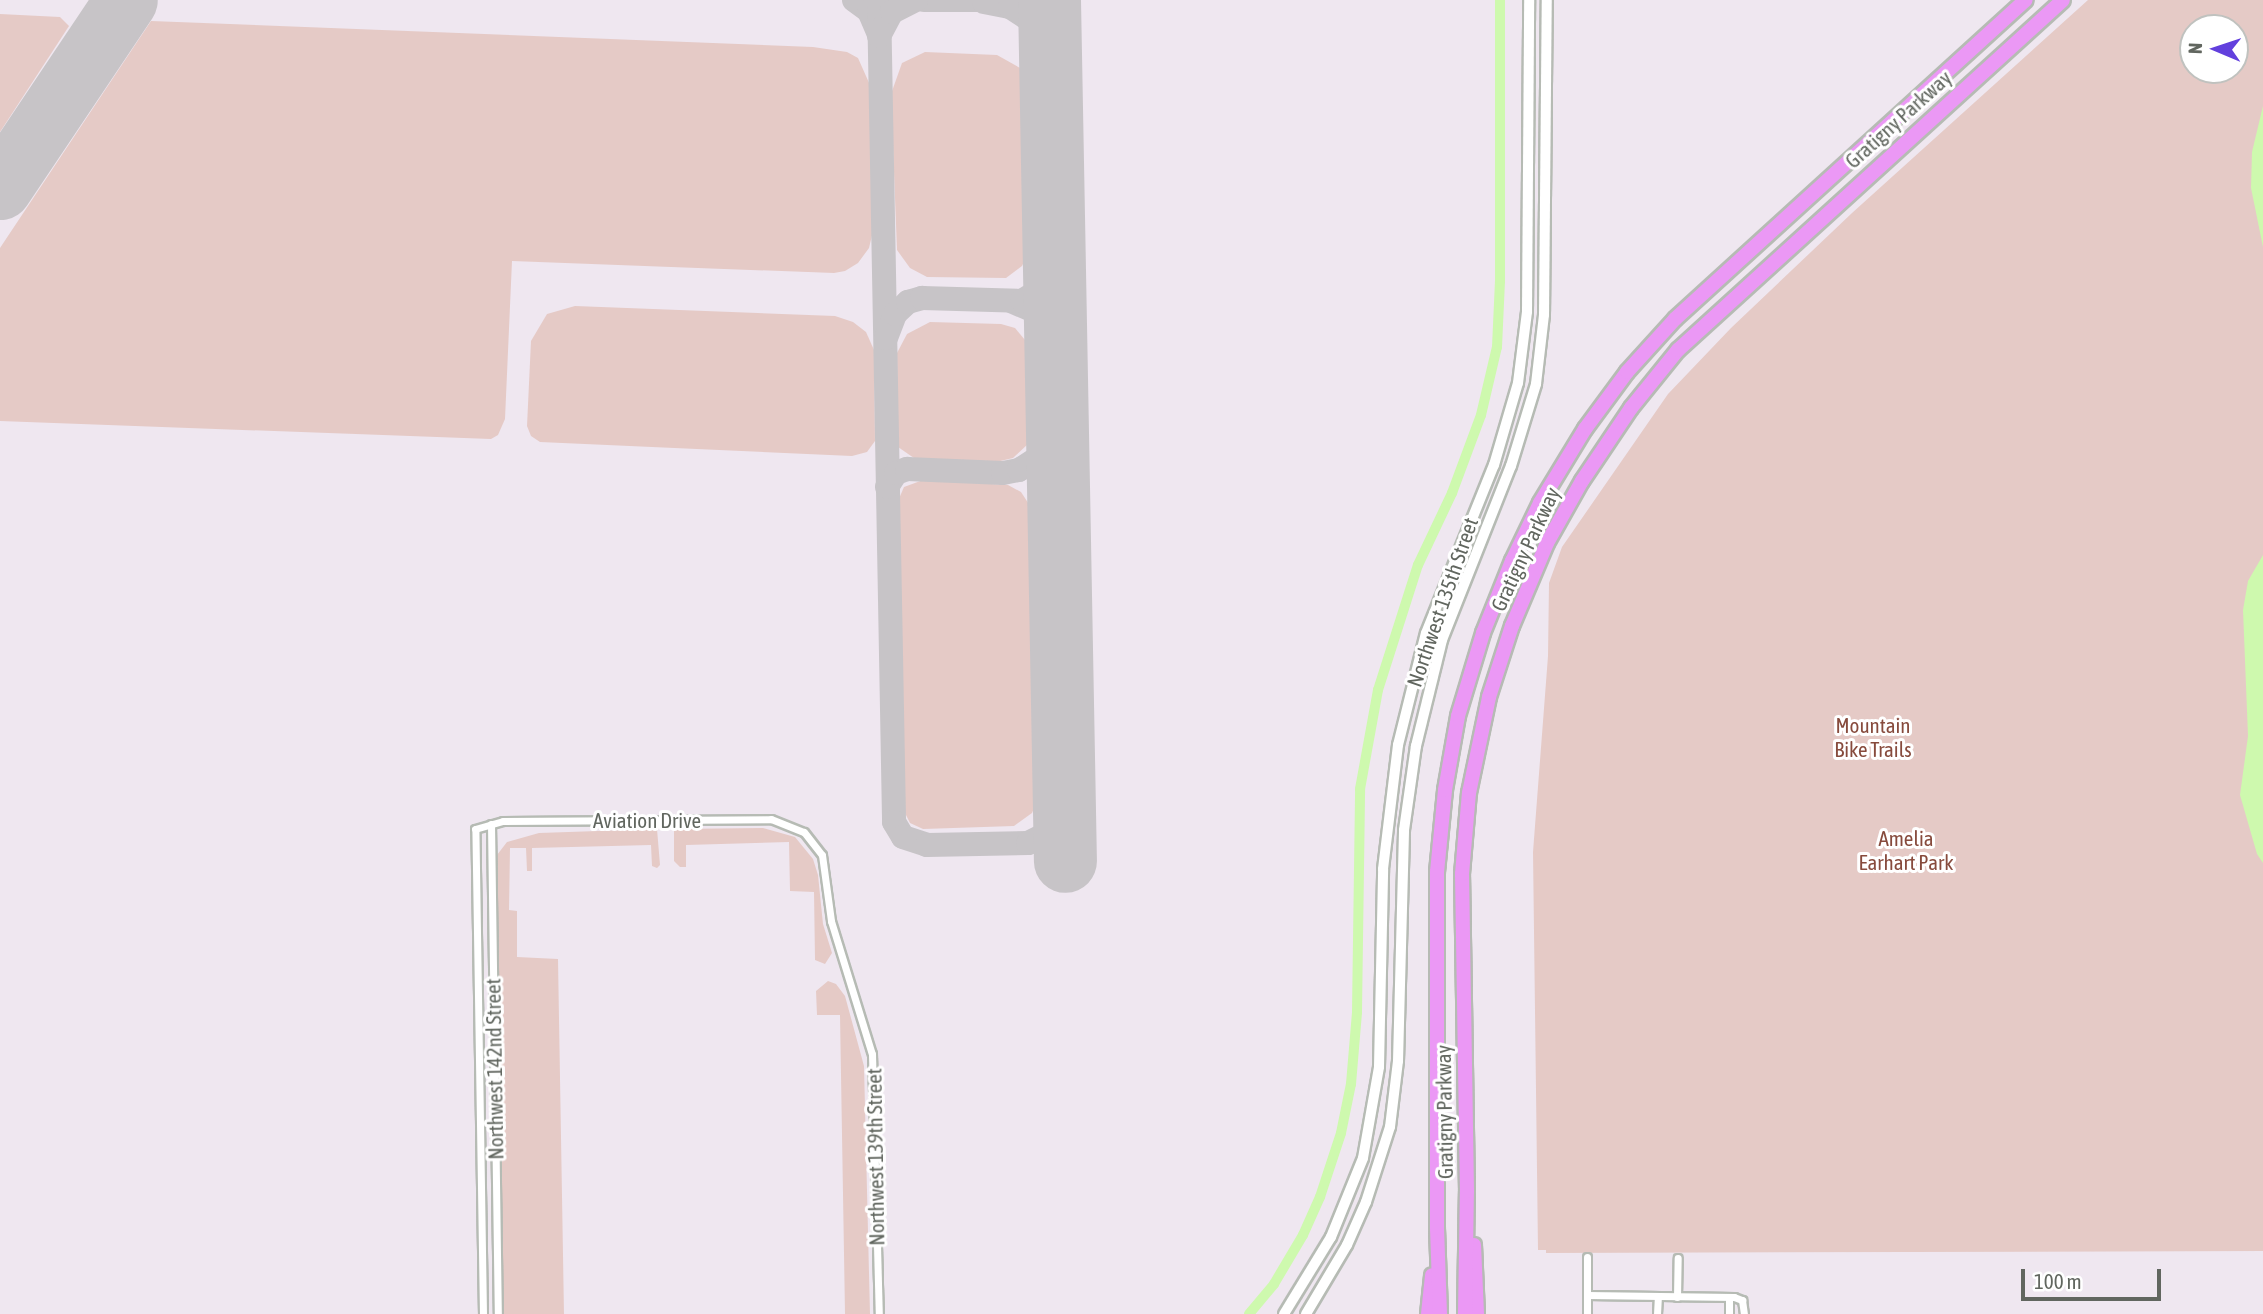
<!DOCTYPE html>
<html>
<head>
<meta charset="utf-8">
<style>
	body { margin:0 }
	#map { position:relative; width:2263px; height:1314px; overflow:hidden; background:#efe7f0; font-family:"Asap Condensed",sans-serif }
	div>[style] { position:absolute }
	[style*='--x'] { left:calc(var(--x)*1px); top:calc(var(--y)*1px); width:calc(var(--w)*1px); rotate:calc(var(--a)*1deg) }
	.green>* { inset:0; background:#e5cac6 }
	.water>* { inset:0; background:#cef9ae }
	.canal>* { height:10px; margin:-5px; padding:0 5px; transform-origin:5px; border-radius:5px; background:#cef9ae }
	.taxiway>* { height:24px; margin:-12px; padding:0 12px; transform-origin:12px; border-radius:12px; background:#c7c4c7 }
	.runway>* { height:63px; margin:-31.5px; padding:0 31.5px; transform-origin:31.5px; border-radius:31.5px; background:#c7c4c7 }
	.roads { filter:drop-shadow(2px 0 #b6bbb4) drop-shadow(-2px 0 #b6bbb4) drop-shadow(0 2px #b6bbb4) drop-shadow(0 -2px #b6bbb4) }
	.minor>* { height:7px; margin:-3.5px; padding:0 3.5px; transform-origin:3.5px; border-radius:3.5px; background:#fff }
	.secondary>* { height:10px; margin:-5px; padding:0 5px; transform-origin:5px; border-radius:5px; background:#fff }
	.motorway>* { height:14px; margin:-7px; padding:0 7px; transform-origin:7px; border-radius:7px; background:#eb98f5 }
	span { translate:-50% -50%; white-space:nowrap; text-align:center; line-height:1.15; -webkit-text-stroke:6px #fff; paint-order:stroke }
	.street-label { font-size:21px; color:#61665f }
	.park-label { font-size:21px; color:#874b3d }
	.north { position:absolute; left:2179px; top:14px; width:70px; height:70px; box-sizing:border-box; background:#fff; border:2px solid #c0c2bf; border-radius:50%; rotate:272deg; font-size:19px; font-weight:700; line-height:28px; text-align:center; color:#61665f }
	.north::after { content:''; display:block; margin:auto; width:24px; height:32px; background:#6240dd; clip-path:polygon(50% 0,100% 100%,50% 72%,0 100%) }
	.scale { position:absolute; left:2021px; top:1269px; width:140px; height:32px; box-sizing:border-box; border:4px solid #61665f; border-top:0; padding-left:9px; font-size:21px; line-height:24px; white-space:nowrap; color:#61665f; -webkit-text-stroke:5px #fff; paint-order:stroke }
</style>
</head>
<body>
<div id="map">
	<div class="green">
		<div style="clip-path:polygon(evenodd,2088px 0,2263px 0,2263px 1251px,1546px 1253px,1546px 1250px,1538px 1250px,1533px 852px,1548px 656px,1549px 583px,1562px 547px,1668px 394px,1731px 328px,1852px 213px,2088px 0,2193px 28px,2235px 28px,2235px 70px,2193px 70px,2193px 28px)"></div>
		<div style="clip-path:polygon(0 14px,60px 17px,69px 26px,0 132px)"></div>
		<div style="clip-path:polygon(151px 21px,813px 47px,847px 52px,858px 58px,870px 85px,873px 231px,869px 248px,858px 263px,845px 271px,834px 273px,512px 261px,505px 419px,498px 435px,491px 439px,0 421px,0 248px)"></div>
		<div style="clip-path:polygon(925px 52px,997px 55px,1020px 68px,1029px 85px,1032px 244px,1022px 266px,1006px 278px,927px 277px,910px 268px,897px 250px,891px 94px,902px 63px)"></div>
		<div style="clip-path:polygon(575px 306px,835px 316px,853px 322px,866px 332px,874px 350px,875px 441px,867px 452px,852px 456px,540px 442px,531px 436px,527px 426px,531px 341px,547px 314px)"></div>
		<div style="clip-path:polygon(930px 322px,1001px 324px,1015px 328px,1030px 346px,1035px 361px,1036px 426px,1029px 443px,1013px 458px,996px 462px,914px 458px,898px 447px,897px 353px,907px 334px)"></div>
		<div style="clip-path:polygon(923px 480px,1008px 485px,1021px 492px,1036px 515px,1042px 790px,1032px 813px,1014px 826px,923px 829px,910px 823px,905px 813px,898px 501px,904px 487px)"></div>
		<div style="clip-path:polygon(763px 828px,795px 837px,813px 859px,818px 875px,823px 924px,832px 953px,825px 964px,815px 960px,814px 892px,790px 891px,789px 842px,686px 845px,686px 867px,680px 867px,674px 861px,674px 829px)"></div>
		<div style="clip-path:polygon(657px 829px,660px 865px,657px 868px,652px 866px,651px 845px,532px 848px,532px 871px,527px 871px,526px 848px,510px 848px,509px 910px,517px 911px,517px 957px,558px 959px,564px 1314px,503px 1314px,497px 855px,507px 842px,539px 833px)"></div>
		<div style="clip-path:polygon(828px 981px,836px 984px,845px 996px,864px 1066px,870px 1314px,845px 1314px,840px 1015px,817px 1015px,816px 991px)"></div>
	</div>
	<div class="water">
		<div style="clip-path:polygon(2263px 106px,2263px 247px,2251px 188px,2252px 152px)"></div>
		<div style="clip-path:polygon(2263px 555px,2263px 863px,2257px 854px,2240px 795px,2248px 736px,2243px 610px,2248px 581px)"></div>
	</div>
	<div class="canal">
		<div style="--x:1249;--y:1314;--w:39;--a:-50"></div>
		<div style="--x:1274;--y:1284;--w:57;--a:-59.4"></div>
		<div style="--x:1303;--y:1235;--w:42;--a:-65.9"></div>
		<div style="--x:1320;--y:1197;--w:67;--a:-71.8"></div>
		<div style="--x:1341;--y:1133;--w:50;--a:-78.5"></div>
		<div style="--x:1351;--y:1084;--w:72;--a:-85.2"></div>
		<div style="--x:1357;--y:1012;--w:223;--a:-89.2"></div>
		<div style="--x:1360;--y:789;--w:101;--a:-79.7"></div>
		<div style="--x:1378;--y:690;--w:131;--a:-72.3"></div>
		<div style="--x:1418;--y:565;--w:80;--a:-64.7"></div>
		<div style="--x:1452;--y:493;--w:83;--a:-69.6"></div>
		<div style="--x:1481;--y:415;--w:70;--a:-76.8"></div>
		<div style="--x:1497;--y:347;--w:66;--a:-87.4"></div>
		<div style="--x:1500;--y:281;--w:281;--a:-90"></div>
	</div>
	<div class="taxiway">
		<div style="--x:854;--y:0;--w:19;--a:36"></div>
		<div style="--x:869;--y:11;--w:23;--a:67"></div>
		<div style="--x:879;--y:0;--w:822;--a:88.95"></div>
		<div style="--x:894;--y:822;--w:17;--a:59"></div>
		<div style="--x:903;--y:837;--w:25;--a:18"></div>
		<div style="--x:927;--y:845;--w:101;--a:-1.1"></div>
		<div style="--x:1028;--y:843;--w:40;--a:-26.6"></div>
		<div style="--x:924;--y:0;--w:74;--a:0"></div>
		<div style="--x:984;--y:2;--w:26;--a:11"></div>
		<div style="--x:1010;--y:7;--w:24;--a:33"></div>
		<div style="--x:1030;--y:20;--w:26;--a:58"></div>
		<div style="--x:1044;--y:42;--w:24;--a:75"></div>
		<div style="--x:879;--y:36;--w:27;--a:-62"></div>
		<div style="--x:892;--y:12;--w:27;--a:-27"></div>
		<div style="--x:1013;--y:302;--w:30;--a:23"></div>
		<div style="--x:1041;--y:314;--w:14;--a:56"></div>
		<div style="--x:1049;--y:326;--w:21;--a:73"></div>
		<div style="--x:886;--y:338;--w:26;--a:-69"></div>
		<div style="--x:895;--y:314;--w:18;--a:-43"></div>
		<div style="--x:908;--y:302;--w:15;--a:-16"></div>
		<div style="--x:922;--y:298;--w:100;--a:1.7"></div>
		<div style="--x:1022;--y:301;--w:28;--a:-32"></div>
		<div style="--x:1046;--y:286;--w:25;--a:-72"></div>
		<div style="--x:887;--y:487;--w:17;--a:-57"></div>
		<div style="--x:896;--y:473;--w:12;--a:-20"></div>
		<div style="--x:907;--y:469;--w:96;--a:2.4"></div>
		<div style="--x:1003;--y:473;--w:16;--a:-11"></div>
		<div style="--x:1019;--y:470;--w:27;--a:-33"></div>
		<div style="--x:1042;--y:455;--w:28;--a:-58"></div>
	</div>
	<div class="runway">
		<div style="--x:1049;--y:0;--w:861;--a:88.94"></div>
		<div style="--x:0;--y:188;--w:226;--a:-56.2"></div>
	</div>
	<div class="roads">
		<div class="minor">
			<div style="--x:491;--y:824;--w:490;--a:89.2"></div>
			<div style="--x:1587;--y:1295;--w:147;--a:0.8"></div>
			<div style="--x:1734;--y:1297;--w:9;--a:21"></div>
			<div style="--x:1742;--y:1300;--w:14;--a:82"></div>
			<div style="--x:1677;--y:1297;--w:39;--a:-89"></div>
			<div style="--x:483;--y:1314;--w:485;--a:-90.9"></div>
			<div style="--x:475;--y:829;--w:29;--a:-16"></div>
			<div style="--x:503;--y:821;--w:268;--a:-0.4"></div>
			<div style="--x:771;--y:819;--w:35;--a:22"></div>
			<div style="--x:804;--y:832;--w:29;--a:52"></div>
			<div style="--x:822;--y:855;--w:67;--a:82.2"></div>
			<div style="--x:831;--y:921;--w:139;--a:72.9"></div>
			<div style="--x:872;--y:1054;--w:260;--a:88.5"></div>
			<div style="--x:1587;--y:1314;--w:57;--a:-90"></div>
			<div style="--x:1657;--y:1314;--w:17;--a:-87"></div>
			<div style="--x:1729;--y:1314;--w:17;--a:-90"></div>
		</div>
		<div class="secondary">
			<div style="--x:1284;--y:1314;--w:90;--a:-58.6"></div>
			<div style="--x:1331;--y:1237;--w:85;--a:-67.9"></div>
			<div style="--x:1363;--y:1158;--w:92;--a:-80"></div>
			<div style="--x:1379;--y:1067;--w:198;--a:-88.8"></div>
			<div style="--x:1383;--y:869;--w:125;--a:-83.1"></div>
			<div style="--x:1398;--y:745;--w:115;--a:-76"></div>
			<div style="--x:1426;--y:633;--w:181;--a:-68"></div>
			<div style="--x:1494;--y:465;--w:85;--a:-73.7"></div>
			<div style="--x:1518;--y:383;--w:72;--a:-82.8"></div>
			<div style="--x:1527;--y:312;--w:312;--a:-89.6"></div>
			<div style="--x:1306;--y:1314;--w:80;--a:-59.3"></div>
			<div style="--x:1347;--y:1245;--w:47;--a:-66.2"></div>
			<div style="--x:1366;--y:1202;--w:79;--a:-72.3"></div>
			<div style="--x:1390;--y:1127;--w:66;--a:-83.1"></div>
			<div style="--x:1398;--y:1061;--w:231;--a:-88.5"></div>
			<div style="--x:1404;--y:830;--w:85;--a:-81.9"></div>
			<div style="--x:1416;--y:746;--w:109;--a:-76.2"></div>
			<div style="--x:1442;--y:640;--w:187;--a:-68.4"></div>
			<div style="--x:1511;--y:466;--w:86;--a:-73"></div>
			<div style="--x:1536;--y:384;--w:69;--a:-83.4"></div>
			<div style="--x:1544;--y:315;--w:315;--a:-89.5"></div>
		</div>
		<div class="motorway">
			<div style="--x:1474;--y:1245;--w:69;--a:87.5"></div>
			<div style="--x:1428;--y:1314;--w:39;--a:-84"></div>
			<div style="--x:1440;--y:1314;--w:86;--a:-92"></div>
			<div style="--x:1437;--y:1228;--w:356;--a:-90"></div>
			<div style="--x:1437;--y:872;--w:82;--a:-84.4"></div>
			<div style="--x:1445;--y:790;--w:75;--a:-80"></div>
			<div style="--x:1458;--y:716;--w:87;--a:-73.2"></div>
			<div style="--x:1483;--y:633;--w:78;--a:-68.1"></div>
			<div style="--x:1512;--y:561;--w:64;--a:-64.2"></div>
			<div style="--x:1540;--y:503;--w:87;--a:-58.7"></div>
			<div style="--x:1585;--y:429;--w:71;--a:-53.6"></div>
			<div style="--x:1627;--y:372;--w:72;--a:-47.8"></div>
			<div style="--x:1675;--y:319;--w:474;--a:-42.3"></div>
			<div style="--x:1465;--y:1314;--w:123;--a:-89.1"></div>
			<div style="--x:1467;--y:1191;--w:317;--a:-90.9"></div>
			<div style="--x:1462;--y:874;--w:81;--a:-85.1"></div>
			<div style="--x:1469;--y:793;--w:98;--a:-78.2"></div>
			<div style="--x:1489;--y:697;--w:75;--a:-72.1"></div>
			<div style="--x:1512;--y:626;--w:90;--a:-67.1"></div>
			<div style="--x:1547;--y:543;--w:71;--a:-60.6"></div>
			<div style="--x:1582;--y:481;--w:88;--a:-56.1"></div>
			<div style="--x:1631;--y:408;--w:75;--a:-51"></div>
			<div style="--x:1678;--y:350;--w:520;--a:-42.27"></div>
		</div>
	</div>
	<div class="street-label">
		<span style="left:1898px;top:119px;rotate:-42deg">Gratigny Parkway</span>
		<span style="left:1525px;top:549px;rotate:-65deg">Gratigny Parkway</span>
		<span style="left:1442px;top:602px;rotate:-71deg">Northwest 135th Street</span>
		<span style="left:647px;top:820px">Aviation Drive</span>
		<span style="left:494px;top:1069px;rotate:-91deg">Northwest 142nd Street</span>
		<span style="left:1444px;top:1112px;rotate:-91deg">Gratigny Parkway</span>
		<span style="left:875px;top:1157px;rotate:-91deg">Northwest 139th Street</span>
	</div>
	<div class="park-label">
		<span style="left:1873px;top:737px">Mountain<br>Bike Trails</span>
		<span style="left:1906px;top:850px">Amelia<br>Earhart Park</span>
	</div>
	<div class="north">N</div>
	<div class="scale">100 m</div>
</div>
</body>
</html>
